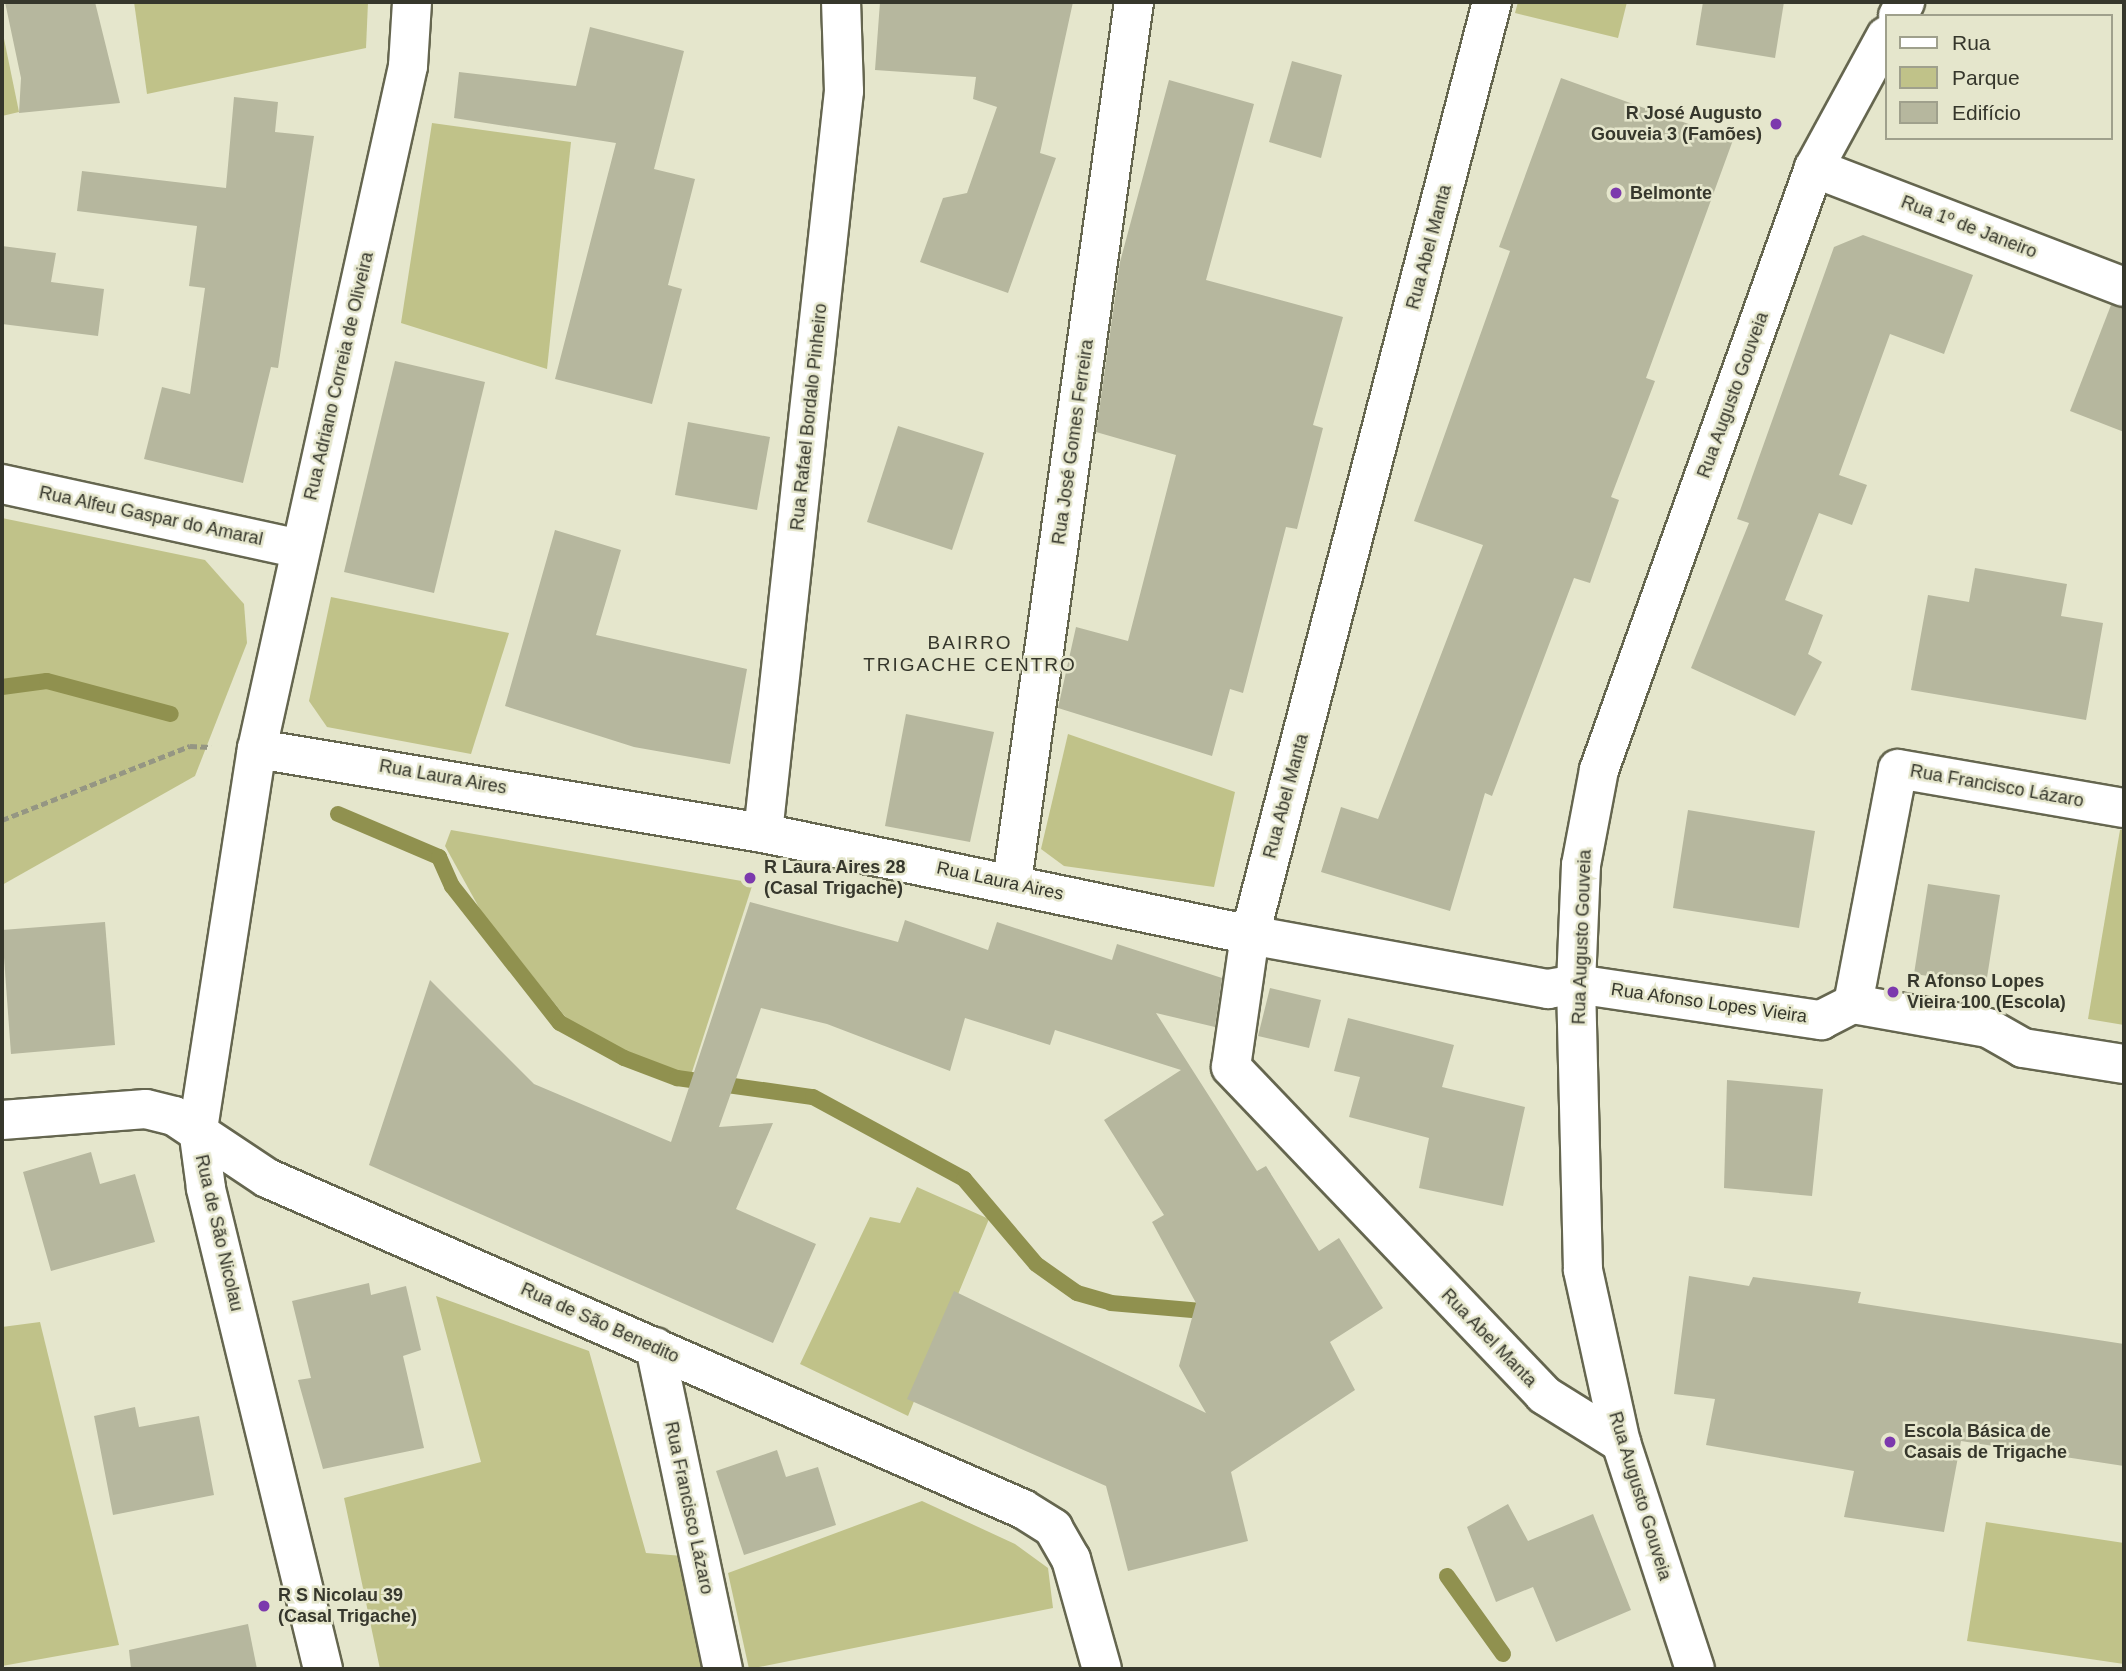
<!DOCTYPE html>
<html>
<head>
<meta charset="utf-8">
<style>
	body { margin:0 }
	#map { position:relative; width:2126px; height:1671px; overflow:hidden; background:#e5e6cc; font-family:Helvetica,sans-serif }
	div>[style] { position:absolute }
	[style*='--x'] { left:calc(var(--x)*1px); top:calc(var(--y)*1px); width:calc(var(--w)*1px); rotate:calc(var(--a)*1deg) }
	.green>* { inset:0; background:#c0c289 }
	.stream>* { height:16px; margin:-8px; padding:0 8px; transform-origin:8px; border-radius:8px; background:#90914f }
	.building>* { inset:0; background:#b6b79e }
	.path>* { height:4.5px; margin-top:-2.25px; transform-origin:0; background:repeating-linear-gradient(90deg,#959683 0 7px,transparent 0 10.5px) }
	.roads { filter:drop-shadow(2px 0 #65664f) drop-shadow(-2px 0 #65664f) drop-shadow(0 2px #65664f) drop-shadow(0 -2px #65664f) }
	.street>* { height:38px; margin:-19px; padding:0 19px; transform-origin:19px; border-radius:19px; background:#fff }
	.secondary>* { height:38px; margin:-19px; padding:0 19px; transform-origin:19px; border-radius:19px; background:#fff }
	.dots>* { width:19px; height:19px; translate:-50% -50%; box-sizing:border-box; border:4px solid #e5e6cc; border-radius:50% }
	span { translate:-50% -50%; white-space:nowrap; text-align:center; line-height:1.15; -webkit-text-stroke:5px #e5e6cc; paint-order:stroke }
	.poi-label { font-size:18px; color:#36372c; font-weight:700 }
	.right { translate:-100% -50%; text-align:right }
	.left { translate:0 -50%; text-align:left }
	.street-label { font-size:18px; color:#36372c }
	.neighbourhood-label { font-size:19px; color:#36372c; letter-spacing:2px }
	.frame { position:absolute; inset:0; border:4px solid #36372c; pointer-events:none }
	.legend { position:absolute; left:1885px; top:14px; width:228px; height:126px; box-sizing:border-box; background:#e5e6cc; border:2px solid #9fa08c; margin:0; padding:9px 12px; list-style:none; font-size:21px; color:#36372c }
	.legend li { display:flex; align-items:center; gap:14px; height:35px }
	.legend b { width:35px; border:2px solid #9fa08c }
</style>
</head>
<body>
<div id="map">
	<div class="green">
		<div style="clip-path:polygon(134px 2px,368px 2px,366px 48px,147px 94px)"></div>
		<div style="clip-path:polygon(1518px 2px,1627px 2px,1618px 38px,1515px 13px)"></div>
		<div style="clip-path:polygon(2px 29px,19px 112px,2px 116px)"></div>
		<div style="clip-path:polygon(432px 123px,571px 142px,547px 369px,401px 323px)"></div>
		<div style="clip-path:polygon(2px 518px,205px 560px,244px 604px,247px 643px,195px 776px,2px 885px)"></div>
		<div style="clip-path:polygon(331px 597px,509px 633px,471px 754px,327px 727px,309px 701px)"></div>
		<div style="clip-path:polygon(1068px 734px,1235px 792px,1214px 887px,1064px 866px,1041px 849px)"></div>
		<div style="clip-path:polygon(451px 830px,753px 883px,691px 1075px,634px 1058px,576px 1030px,482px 913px,445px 846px)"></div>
		<div style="clip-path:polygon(2120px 830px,2124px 830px,2124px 1025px,2088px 1019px)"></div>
		<div style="clip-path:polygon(917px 1187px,989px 1219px,908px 1416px,800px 1364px,870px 1217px,900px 1223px)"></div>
		<div style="clip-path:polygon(436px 1296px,589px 1351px,646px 1553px,683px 1556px,706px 1669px,380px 1669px,344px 1498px,481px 1462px)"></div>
		<div style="clip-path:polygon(40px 1322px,119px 1645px,2px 1666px,2px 1327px)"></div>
		<div style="clip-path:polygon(922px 1501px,1015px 1544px,1048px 1568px,1053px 1608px,749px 1669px,728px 1573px)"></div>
		<div style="clip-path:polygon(1986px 1522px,2124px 1543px,2124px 1664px,1967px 1641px)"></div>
	</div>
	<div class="stream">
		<div style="--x:2;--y:687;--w:45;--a:-7.6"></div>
		<div style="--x:47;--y:681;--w:128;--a:14.9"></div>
		<div style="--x:338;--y:814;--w:110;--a:23.1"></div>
		<div style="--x:439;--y:857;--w:32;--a:66"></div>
		<div style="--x:452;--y:886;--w:174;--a:51.8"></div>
		<div style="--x:560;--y:1023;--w:73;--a:28.7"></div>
		<div style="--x:624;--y:1058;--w:57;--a:20.7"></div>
		<div style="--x:677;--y:1078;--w:137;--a:8"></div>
		<div style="--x:813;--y:1097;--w:172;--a:28.5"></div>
		<div style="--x:964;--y:1179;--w:111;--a:49.7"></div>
		<div style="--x:1036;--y:1264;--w:50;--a:35.3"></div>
		<div style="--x:1077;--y:1293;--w:35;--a:16"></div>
		<div style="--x:1111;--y:1303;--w:102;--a:5"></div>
		<div style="--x:1447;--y:1576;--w:96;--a:54.3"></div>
	</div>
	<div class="building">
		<div style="clip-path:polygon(5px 2px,95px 2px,120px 103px,19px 113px,21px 78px)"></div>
		<div style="clip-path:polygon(880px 2px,1073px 2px,1040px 153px,1056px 158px,1008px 293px,920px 262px,943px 198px,967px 193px,997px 107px,973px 99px,976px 77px,875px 70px)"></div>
		<div style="clip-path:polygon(1703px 2px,1784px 2px,1775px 58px,1696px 45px)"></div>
		<div style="clip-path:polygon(590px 27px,684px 51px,654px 169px,695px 179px,668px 285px,682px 289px,652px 404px,555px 379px,616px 143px,454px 118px,459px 72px,576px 86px)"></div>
		<div style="clip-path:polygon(1292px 61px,1342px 75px,1321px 158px,1269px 142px)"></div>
		<div style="clip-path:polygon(1561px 78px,1733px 140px,1646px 378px,1655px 381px,1611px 497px,1619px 500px,1590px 583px,1574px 578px,1492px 796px,1485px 793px,1450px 911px,1321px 872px,1341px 807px,1378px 819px,1483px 545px,1414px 521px,1510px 251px,1499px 247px)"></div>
		<div style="clip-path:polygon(1169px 80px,1254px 104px,1206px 280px,1343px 317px,1313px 425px,1323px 428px,1297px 529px,1286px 527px,1243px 693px,1230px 689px,1212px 756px,1058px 708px,1076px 627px,1128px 641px,1176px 455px,1096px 432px,1120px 262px)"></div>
		<div style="clip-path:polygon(234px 97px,278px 102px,275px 132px,314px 136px,278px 368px,271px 367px,243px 483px,144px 459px,162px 387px,190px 394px,205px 288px,189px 286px,197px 226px,77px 211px,82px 171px,226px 188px)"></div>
		<div style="clip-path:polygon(1863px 235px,1973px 275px,1944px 354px,1890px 334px,1839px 475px,1867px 485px,1852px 525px,1819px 513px,1785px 600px,1823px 615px,1808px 654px,1822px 662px,1795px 716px,1691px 668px,1749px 523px,1737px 519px,1834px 247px)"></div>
		<div style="clip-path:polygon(2px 246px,56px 253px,51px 282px,104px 289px,98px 336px,2px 324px)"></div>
		<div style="clip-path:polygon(2111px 305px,2124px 308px,2124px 432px,2070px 411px)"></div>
		<div style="clip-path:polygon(395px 361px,485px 382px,434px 593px,344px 572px)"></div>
		<div style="clip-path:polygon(688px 422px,770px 437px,757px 510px,675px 495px)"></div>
		<div style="clip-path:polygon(898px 426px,984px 453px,952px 550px,867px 522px)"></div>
		<div style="clip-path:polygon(555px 530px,621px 550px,596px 635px,747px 669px,730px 764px,634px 747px,505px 706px)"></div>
		<div style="clip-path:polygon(1975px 568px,2067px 584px,2061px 616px,2103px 623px,2086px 720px,1911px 690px,1928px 595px,1969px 602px)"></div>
		<div style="clip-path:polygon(906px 714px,994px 732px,970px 842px,885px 826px)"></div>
		<div style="clip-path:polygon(1688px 810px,1815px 831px,1799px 928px,1673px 908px)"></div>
		<div style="clip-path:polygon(1928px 884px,2000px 895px,1986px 984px,1914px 974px)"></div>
		<div style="clip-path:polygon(750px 902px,898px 942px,905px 920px,988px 950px,997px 922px,1112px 960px,1117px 944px,1222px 978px,1215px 1027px,1156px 1013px,1257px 1171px,1266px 1166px,1319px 1251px,1339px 1238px,1383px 1308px,1330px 1342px,1355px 1390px,1231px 1472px,1248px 1541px,1128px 1571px,1106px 1486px,907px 1399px,954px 1291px,1206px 1413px,1179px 1366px,1196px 1303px,1152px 1222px,1164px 1215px,1104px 1120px,1181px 1070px,1055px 1030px,1050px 1045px,965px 1018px,950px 1071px,827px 1024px,761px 1008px,719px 1127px,773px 1123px,736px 1209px,816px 1244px,773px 1343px,369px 1165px,430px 980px,534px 1084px,671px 1142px)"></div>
		<div style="clip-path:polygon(105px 922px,115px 1045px,11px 1054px,2px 930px)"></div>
		<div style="clip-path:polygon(1270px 988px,1321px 1000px,1309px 1048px,1258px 1036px)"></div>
		<div style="clip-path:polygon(1348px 1018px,1454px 1045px,1442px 1087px,1525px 1107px,1503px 1206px,1419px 1188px,1429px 1138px,1349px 1117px,1360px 1077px,1334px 1071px)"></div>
		<div style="clip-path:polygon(1727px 1080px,1823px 1089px,1812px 1196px,1724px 1188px)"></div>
		<div style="clip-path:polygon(91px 1152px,100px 1184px,135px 1174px,155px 1242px,51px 1271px,23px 1172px)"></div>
		<div style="clip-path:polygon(1689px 1276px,1749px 1286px,1753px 1277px,1861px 1292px,1858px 1303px,2124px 1344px,2124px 1466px,1961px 1441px,1944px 1532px,1844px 1517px,1854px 1471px,1706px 1445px,1715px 1399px,1674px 1394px)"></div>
		<div style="clip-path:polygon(369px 1283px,371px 1295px,406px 1286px,421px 1350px,403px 1356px,424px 1448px,323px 1469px,298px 1380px,311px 1378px,292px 1301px)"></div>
		<div style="clip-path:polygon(135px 1407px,139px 1427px,199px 1416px,214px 1495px,113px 1515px,94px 1416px)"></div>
		<div style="clip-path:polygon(777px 1450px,786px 1477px,818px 1467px,836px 1525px,744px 1555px,716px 1471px)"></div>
		<div style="clip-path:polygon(1508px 1504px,1528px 1541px,1593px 1514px,1631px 1610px,1556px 1642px,1533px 1587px,1496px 1602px,1467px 1527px)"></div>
		<div style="clip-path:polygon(248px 1624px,257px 1669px,131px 1669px,129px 1650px)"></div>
	</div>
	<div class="path">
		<div style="--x:2;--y:820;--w:202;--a:-21.5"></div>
		<div style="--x:190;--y:746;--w:21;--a:3"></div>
	</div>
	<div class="roads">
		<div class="street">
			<div style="--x:1492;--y:2;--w:964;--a:104.54"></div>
			<div style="--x:1250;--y:935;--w:133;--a:98.2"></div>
			<div style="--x:1231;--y:1067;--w:453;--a:46.3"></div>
			<div style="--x:1544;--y:1395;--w:91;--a:31.9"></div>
			<div style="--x:1814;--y:168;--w:332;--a:21"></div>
			<div style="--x:2;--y:484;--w:305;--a:12.3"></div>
			<div style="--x:257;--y:749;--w:513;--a:9.43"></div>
			<div style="--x:763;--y:833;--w:498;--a:11.8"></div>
			<div style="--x:1250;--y:935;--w:303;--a:10.3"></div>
			<div style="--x:1548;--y:989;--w:28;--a:-10"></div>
			<div style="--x:1576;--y:984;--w:248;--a:8.4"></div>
			<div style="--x:1821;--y:1020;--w:36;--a:-27"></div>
			<div style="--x:1853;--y:1004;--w:137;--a:10.1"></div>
			<div style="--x:1988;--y:1028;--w:40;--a:29.7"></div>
			<div style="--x:2023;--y:1048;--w:102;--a:9"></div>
			<div style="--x:763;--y:833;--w:746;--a:-83.77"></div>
			<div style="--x:844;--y:91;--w:89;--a:-91.9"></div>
			<div style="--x:1012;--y:882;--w:888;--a:-82.11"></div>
			<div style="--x:1853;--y:1004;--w:239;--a:-79.2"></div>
			<div style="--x:1898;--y:769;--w:229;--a:9.8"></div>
			<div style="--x:2;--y:1120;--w:144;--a:-4.4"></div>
			<div style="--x:146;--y:1109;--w:29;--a:14"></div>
			<div style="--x:174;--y:1116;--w:112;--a:33.7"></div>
			<div style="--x:267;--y:1178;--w:825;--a:23.65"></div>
			<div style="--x:1023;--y:1509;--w:36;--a:32"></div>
			<div style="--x:1053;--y:1528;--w:36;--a:60"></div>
			<div style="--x:1071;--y:1559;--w:114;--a:74.3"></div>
			<div style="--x:655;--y:1347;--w:329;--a:78.1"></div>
			<div style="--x:323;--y:1669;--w:495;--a:-103.7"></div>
			<div style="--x:206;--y:1188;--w:60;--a:-97.7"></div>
			<div style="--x:198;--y:1129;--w:385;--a:-81.2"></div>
			<div style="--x:257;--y:749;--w:699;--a:-77.53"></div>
			<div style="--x:408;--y:66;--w:64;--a:-86.4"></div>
		</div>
		<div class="secondary">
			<div style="--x:1898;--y:16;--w:16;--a:-63"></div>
			<div style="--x:1695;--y:1669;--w:238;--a:-108.1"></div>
			<div style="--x:1621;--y:1443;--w:177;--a:-102.4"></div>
			<div style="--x:1583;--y:1270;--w:286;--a:-91.4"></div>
			<div style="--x:1576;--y:984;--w:119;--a:-87.6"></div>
			<div style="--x:1581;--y:865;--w:97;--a:-79.3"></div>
			<div style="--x:1599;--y:770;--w:639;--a:-70.35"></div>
			<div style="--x:1814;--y:168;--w:150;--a:-61.4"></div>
		</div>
	</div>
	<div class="dots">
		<div style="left:1776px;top:124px;background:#7c39ad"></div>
		<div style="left:1616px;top:193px;background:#7c39ad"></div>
		<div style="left:750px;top:878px;background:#7c39ad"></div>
		<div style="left:1893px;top:992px;background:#7c39ad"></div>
		<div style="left:1890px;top:1442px;background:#7c39ad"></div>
		<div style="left:264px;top:1606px;background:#7c39ad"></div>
	</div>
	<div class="poi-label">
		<span class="right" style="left:1762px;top:124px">R José Augusto<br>Gouveia 3 (Famões)</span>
		<span class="left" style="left:1630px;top:193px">Belmonte</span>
		<span class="left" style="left:764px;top:878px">R Laura Aires 28<br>(Casal Trigache)</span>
		<span class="left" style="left:1907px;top:992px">R Afonso Lopes<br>Vieira 100 (Escola)</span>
		<span class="left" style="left:1904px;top:1442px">Escola Básica de<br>Casais de Trigache</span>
		<span class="left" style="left:278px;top:1606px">R S Nicolau 39<br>(Casal Trigache)</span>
	</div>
	<div class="street-label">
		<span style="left:1969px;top:227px;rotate:21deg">Rua 1º de Janeiro</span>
		<span style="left:1429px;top:247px;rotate:-75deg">Rua Abel Manta</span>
		<span style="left:339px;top:376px;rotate:-77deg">Rua Adriano Correia de Oliveira</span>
		<span style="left:1733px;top:395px;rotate:-70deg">Rua Augusto Gouveia</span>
		<span style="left:809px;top:417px;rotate:-84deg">Rua Rafael Bordalo Pinheiro</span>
		<span style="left:1073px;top:442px;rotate:-82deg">Rua José Gomes Ferreira</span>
		<span style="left:151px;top:516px;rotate:12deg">Rua Alfeu Gaspar do Amaral</span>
		<span style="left:443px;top:777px;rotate:10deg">Rua Laura Aires</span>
		<span style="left:1997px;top:786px;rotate:10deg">Rua Francisco Lázaro</span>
		<span style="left:1286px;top:796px;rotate:-75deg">Rua Abel Manta</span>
		<span style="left:1000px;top:881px;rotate:12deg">Rua Laura Aires</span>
		<span style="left:1582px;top:937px;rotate:-88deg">Rua Augusto Gouveia</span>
		<span style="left:1709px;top:1003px;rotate:8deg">Rua Afonso Lopes Vieira</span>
		<span style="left:219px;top:1233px;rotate:77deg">Rua de São Nicolau</span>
		<span style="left:600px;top:1323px;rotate:24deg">Rua de São Benedito</span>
		<span style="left:1489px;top:1338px;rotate:46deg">Rua Abel Manta</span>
		<span style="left:1640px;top:1496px;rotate:73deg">Rua Augusto Gouveia</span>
		<span style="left:689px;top:1508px;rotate:78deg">Rua Francisco Lázaro</span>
	</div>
	<div class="neighbourhood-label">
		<span style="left:970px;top:654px">BAIRRO<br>TRIGACHE CENTRO</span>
	</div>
	<div class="frame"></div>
	<ul class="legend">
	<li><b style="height:9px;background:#fff"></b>Rua</li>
	<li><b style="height:19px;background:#c0c289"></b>Parque</li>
	<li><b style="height:19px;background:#b6b79e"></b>Edifício</li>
	</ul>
</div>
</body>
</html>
